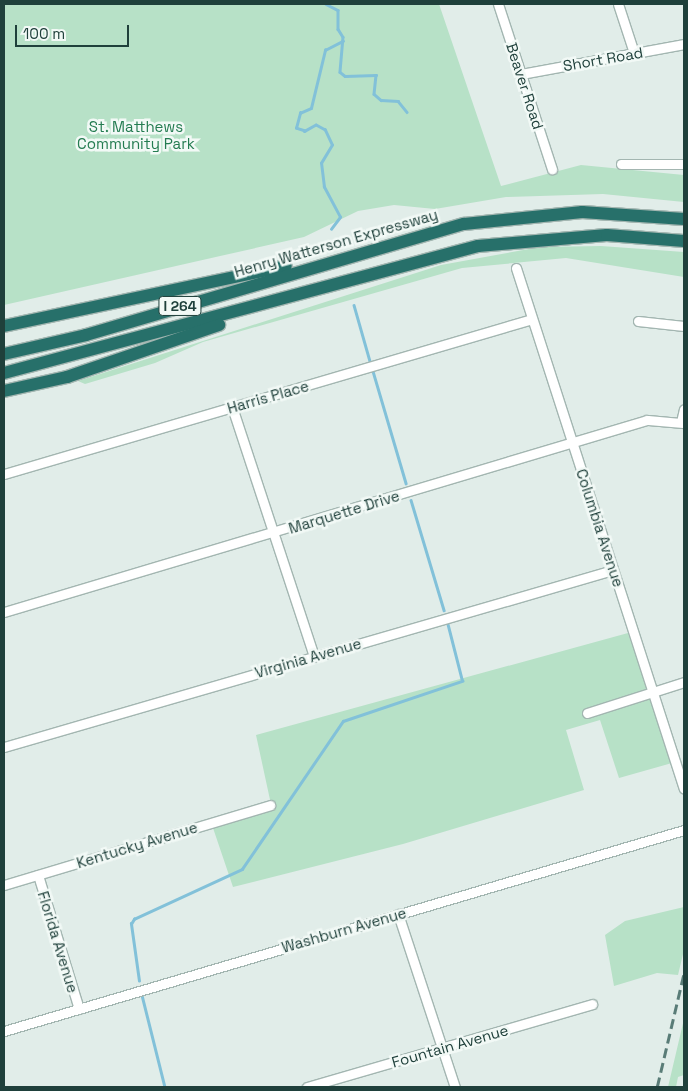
<!DOCTYPE html>
<html>
<head>
<meta charset="utf-8">
<style>
	body { margin:0 }
	#map { position:relative; width:688px; height:1091px; overflow:hidden; background:#e1ede9; font-family:"Space Grotesk",sans-serif }
	div>[style] { position:absolute }
	[style*='--x'] { left:calc(var(--x)*1px); top:calc(var(--y)*1px); width:calc(var(--w)*1px); rotate:calc(var(--a)*1deg) }
	.green>* { inset:0; background:#b7e1c7 }
	.stream>* { height:2.5px; margin:-1.25px; padding:0 1.25px; transform-origin:1.25px; border-radius:1.25px; background:#82c1d9 }
	.roads { filter:drop-shadow(1px 0 #a3b6b1) drop-shadow(-1px 0 #a3b6b1) drop-shadow(0 1px #a3b6b1) drop-shadow(0 -1px #a3b6b1) }
	.minor>* { height:9px; margin:-4.5px; padding:0 4.5px; transform-origin:4.5px; border-radius:4.5px; background:#fff }
	.highway>* { height:12px; margin:-6px; padding:0 6px; transform-origin:6px; border-radius:6px; background:#27706a }
	.rail>* { height:2.5px; margin-top:-1.25px; transform-origin:0; background:repeating-linear-gradient(90deg,#597c77 0 10px,transparent 0 15px) }
	span { translate:-50% -50%; white-space:nowrap; text-align:center; line-height:1.15; -webkit-text-stroke:5px #f2f9f6; paint-order:stroke }
	.shield-label span { padding:1px 4px; background:#f2f9f6; border:1px solid; border-radius:4px; -webkit-text-stroke-width:0 }
	.shield-label { font-size:14px; color:#1f403b; font-weight:700 }
	.street-label { font-size:15px; color:#1f403b }
	.park-label { font-size:15px; color:#247c51 }
	.frame { position:absolute; inset:0; border:5px solid #1f403b; pointer-events:none }
	.scale { position:absolute; left:15px; top:25px; width:114px; height:22px; box-sizing:border-box; border:2px solid #1f403b; border-top:0; padding-left:6px; font-size:15px; line-height:18px; white-space:nowrap; color:#1f403b; -webkit-text-stroke:4px #f2f9f6; paint-order:stroke }
</style>
</head>
<body>
<div id="map">
	<div class="green">
		<div style="clip-path:polygon(4px 4px,439px 4px,501px 186px,581px 165px,684px 175px,684px 202px,603px 194px,506px 197px,435px 209px,394px 205px,358px 211px,304px 237px,4px 305px)"></div>
		<div style="clip-path:polygon(601px 246px,684px 252px,684px 277px,566px 258px,462px 268px,203px 342px,155px 363px,85px 384px,78px 381px,441px 265px,540px 247px)"></div>
		<div style="clip-path:polygon(628px 633px,672px 763px,619px 778px,600px 720px,566px 730px,584px 790px,403px 844px,233px 887px,213px 828px,272px 809px,256px 735px)"></div>
		<div style="clip-path:polygon(684px 907px,684px 950px,678px 975px,657px 973px,614px 986px,605px 935px,625px 921px)"></div>
		<div style="clip-path:polygon(684px 1019px,684px 1075px,678px 1077px,676px 1087px,668px 1087px)"></div>
	</div>
	<div class="stream">
		<div style="--x:326;--y:4;--w:13;--a:27"></div>
		<div style="--x:338;--y:10;--w:19;--a:90"></div>
		<div style="--x:338;--y:29;--w:9;--a:58"></div>
		<div style="--x:343;--y:37;--w:35;--a:95"></div>
		<div style="--x:340;--y:72;--w:6;--a:39"></div>
		<div style="--x:345;--y:76;--w:31;--a:-2"></div>
		<div style="--x:376;--y:75;--w:19;--a:96"></div>
		<div style="--x:374;--y:94;--w:9;--a:41"></div>
		<div style="--x:381;--y:100;--w:17;--a:3"></div>
		<div style="--x:398;--y:101;--w:14;--a:51"></div>
		<div style="--x:331;--y:229;--w:15;--a:-53"></div>
		<div style="--x:340;--y:217;--w:34;--a:-118"></div>
		<div style="--x:324;--y:187;--w:24;--a:-97"></div>
		<div style="--x:321;--y:163;--w:21;--a:-59"></div>
		<div style="--x:332;--y:145;--w:17;--a:-115"></div>
		<div style="--x:325;--y:130;--w:10;--a:-151"></div>
		<div style="--x:316;--y:125;--w:13;--a:151"></div>
		<div style="--x:305;--y:131;--w:9;--a:-162"></div>
		<div style="--x:296;--y:128;--w:16;--a:-75"></div>
		<div style="--x:300;--y:113;--w:12;--a:-24"></div>
		<div style="--x:311;--y:108;--w:60;--a:-76.4"></div>
		<div style="--x:325;--y:50;--w:20;--a:-27"></div>
		<div style="--x:354;--y:305;--w:58;--a:74.1"></div>
		<div style="--x:373;--y:371;--w:117;--a:73.6"></div>
		<div style="--x:411;--y:500;--w:115;--a:73.3"></div>
		<div style="--x:139;--y:981;--w:58;--a:-98"></div>
		<div style="--x:131;--y:924;--w:6;--a:-59"></div>
		<div style="--x:134;--y:919;--w:119;--a:-24.8"></div>
		<div style="--x:242;--y:869;--w:179;--a:-55.7"></div>
		<div style="--x:343;--y:721;--w:126;--a:-18.6"></div>
		<div style="--x:462;--y:681;--w:61;--a:-104.3"></div>
		<div style="--x:142;--y:995;--w:95;--a:76"></div>
	</div>
	<div class="roads">
		<div class="minor">
			<div style="--x:498;--y:4;--w:174;--a:71.9"></div>
			<div style="--x:618;--y:4;--w:52;--a:71.9"></div>
			<div style="--x:521;--y:74;--w:166;--a:-10.4"></div>
			<div style="--x:621;--y:164;--w:63;--a:0"></div>
			<div style="--x:516;--y:268;--w:547;--a:72.13"></div>
			<div style="--x:638;--y:321;--w:46;--a:6.2"></div>
			<div style="--x:232;--y:407;--w:262;--a:71.8"></div>
			<div style="--x:681;--y:422;--w:13;--a:-77"></div>
			<div style="--x:4;--y:474;--w:550;--a:-16.36"></div>
			<div style="--x:4;--y:612;--w:671;--a:-16.63"></div>
			<div style="--x:647;--y:420;--w:37;--a:5"></div>
			<div style="--x:587;--y:713;--w:102;--a:-17.7"></div>
			<div style="--x:4;--y:747;--w:634;--a:-16.21"></div>
			<div style="--x:38;--y:875;--w:140;--a:73"></div>
			<div style="--x:4;--y:885;--w:278;--a:-16.7"></div>
			<div style="--x:398;--y:914;--w:182;--a:71.8"></div>
			<div style="--x:4;--y:1031;--w:709;--a:-16.47"></div>
			<div style="--x:307;--y:1087;--w:297;--a:-16.2"></div>
		</div>
		<div class="highway">
			<div style="--x:4;--y:326;--w:288;--a:-12"></div>
			<div style="--x:4;--y:354;--w:84;--a:-13"></div>
			<div style="--x:86;--y:335;--w:394;--a:-16.4"></div>
			<div style="--x:464;--y:224;--w:119;--a:-5.8"></div>
			<div style="--x:582;--y:212;--w:102;--a:3.9"></div>
			<div style="--x:4;--y:373;--w:491;--a:-15"></div>
			<div style="--x:478;--y:246;--w:129;--a:-4.9"></div>
			<div style="--x:607;--y:235;--w:77;--a:4.5"></div>
			<div style="--x:4;--y:391;--w:65;--a:-12.5"></div>
			<div style="--x:67;--y:377;--w:161;--a:-18.9"></div>
		</div>
	</div>
	<div class="rail">
		<div style="--x:657;--y:1087;--w:117;--a:-76.7"></div>
	</div>
	<div class="shield-label">
		<span style="left:180px;top:306px">I 264</span>
	</div>
	<div class="street-label">
		<span style="left:603px;top:59px;rotate:-10deg">Short Road</span>
		<span style="left:525px;top:86px;rotate:72deg">Beaver Road</span>
		<span style="left:336px;top:243px;rotate:-16deg">Henry Watterson Expressway</span>
		<span style="left:268px;top:397px;rotate:-16deg">Harris Place</span>
		<span style="left:344px;top:512px;rotate:-17deg">Marquette Drive</span>
		<span style="left:600px;top:528px;rotate:72deg">Columbia Avenue</span>
		<span style="left:308px;top:658px;rotate:-16deg">Virginia Avenue</span>
		<span style="left:137px;top:845px;rotate:-17deg">Kentucky Avenue</span>
		<span style="left:344px;top:930px;rotate:-16deg">Washburn Avenue</span>
		<span style="left:58px;top:942px;rotate:73deg">Florida Avenue</span>
		<span style="left:450px;top:1046px;rotate:-16deg">Fountain Avenue</span>
	</div>
	<div class="park-label">
		<span style="left:136px;top:135px">St. Matthews<br>Community Park</span>
	</div>
	<div class="frame"></div>
	<div class="scale">100 m</div>
</div>
</body>
</html>
